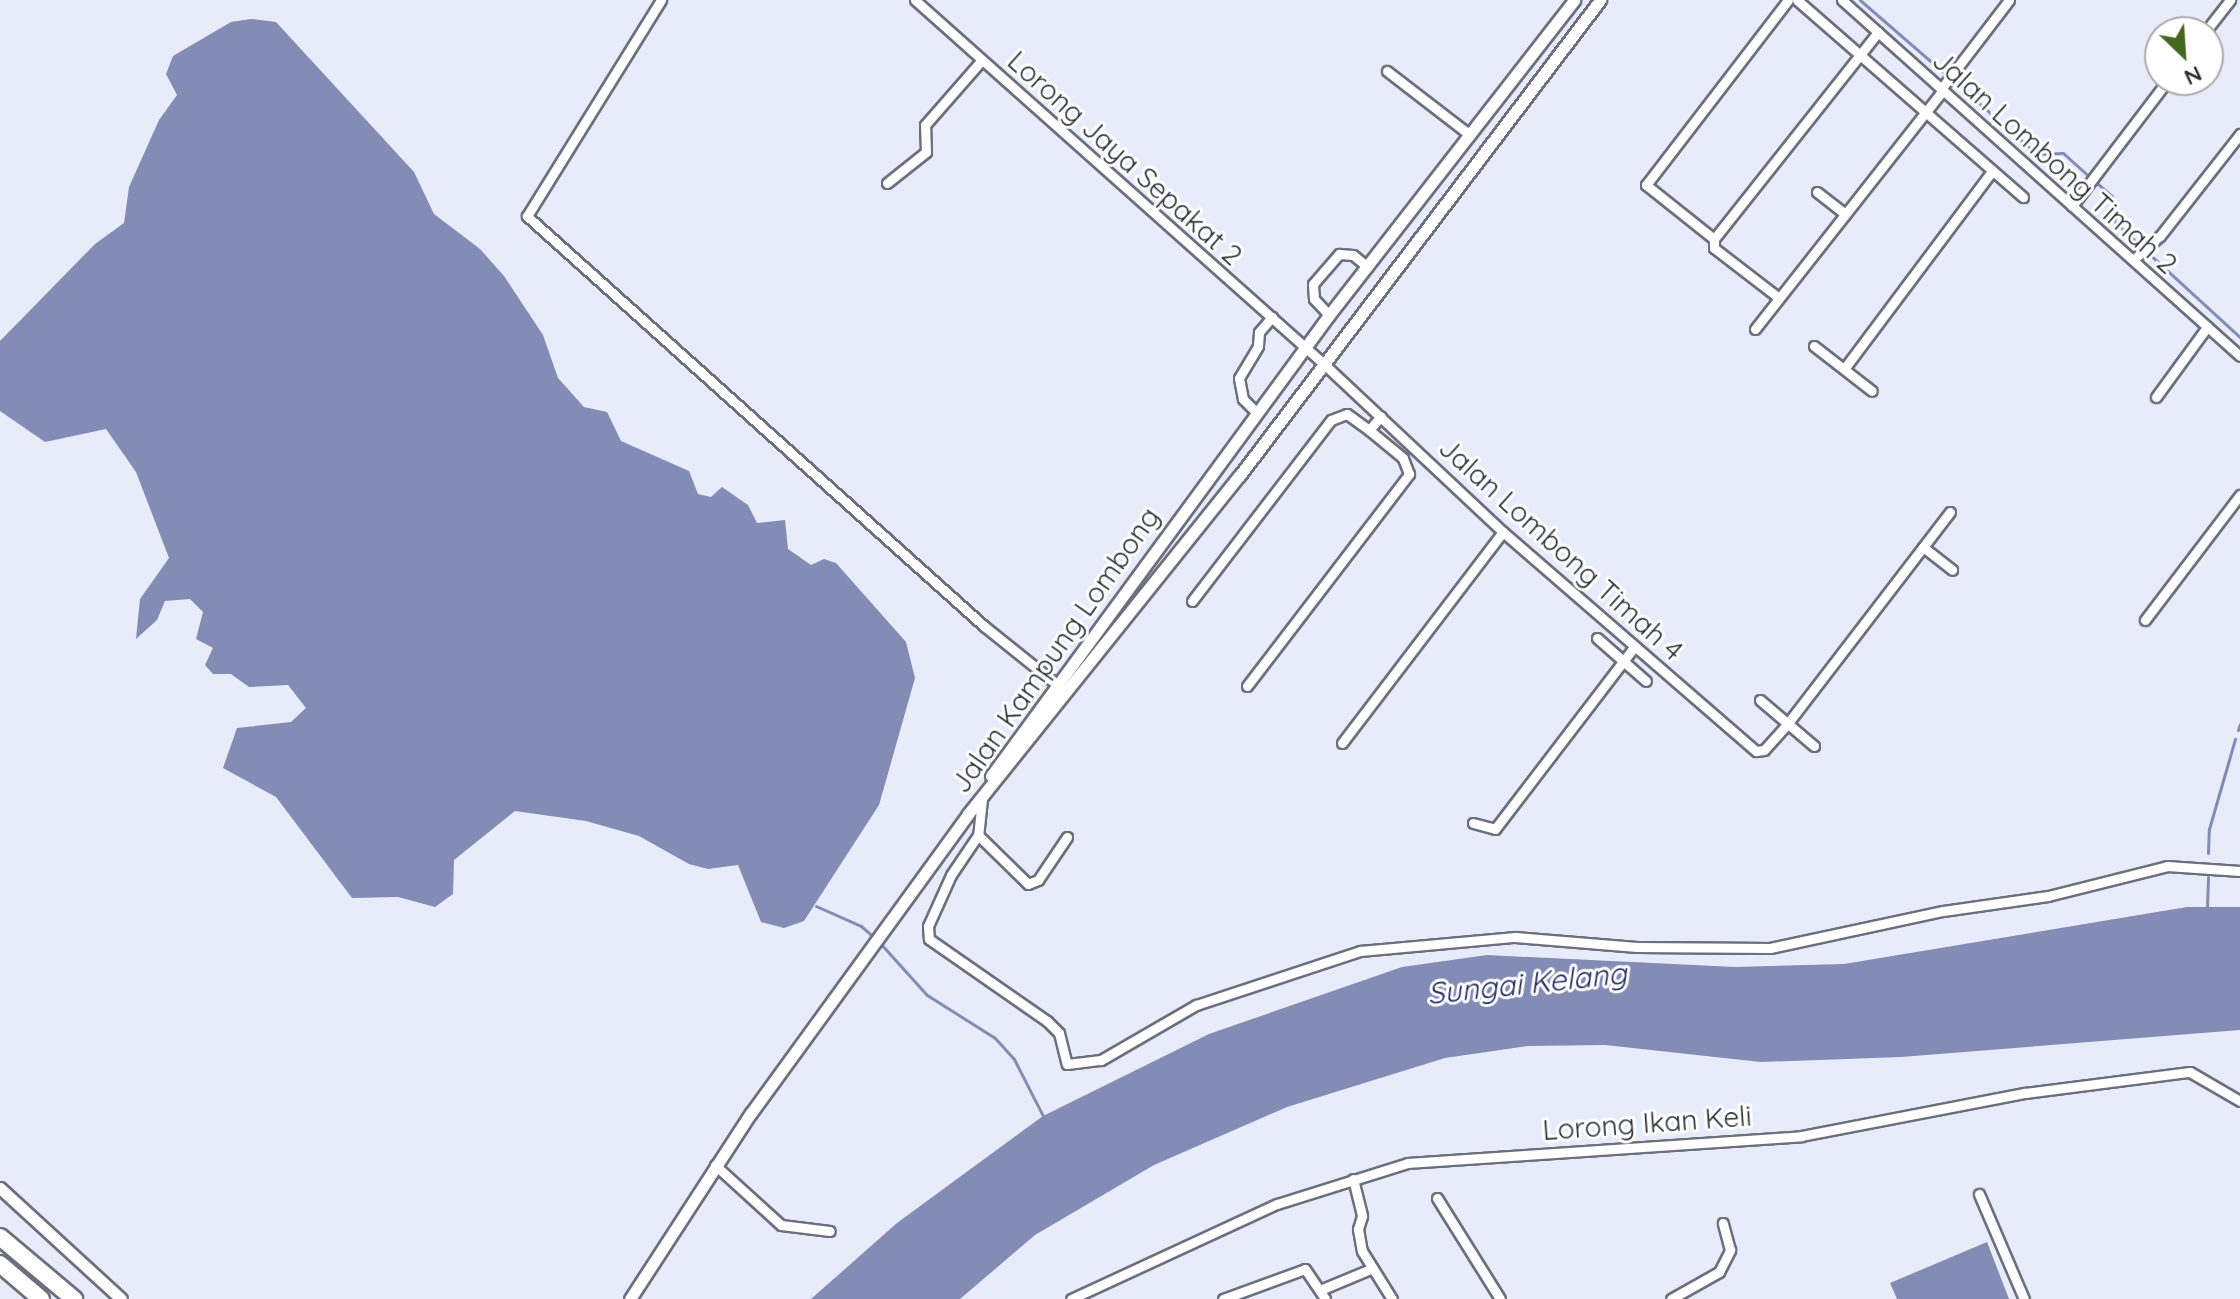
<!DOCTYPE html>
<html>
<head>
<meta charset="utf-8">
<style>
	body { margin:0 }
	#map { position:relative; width:2240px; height:1299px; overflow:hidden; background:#e8ecfa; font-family:Quicksand,sans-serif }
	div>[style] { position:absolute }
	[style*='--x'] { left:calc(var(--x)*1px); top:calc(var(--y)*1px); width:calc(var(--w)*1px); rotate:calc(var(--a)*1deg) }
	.water>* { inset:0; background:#828cb4 }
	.stream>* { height:3px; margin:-1.5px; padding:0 1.5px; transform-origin:1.5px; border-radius:1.5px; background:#828cb4 }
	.roads { filter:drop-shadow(2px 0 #6c6f7c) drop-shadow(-2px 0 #6c6f7c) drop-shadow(0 2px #6c6f7c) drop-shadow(0 -2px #6c6f7c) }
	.minor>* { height:9px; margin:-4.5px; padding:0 4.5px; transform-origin:4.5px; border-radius:4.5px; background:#fff }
	.tertiary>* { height:11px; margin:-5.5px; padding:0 5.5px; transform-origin:5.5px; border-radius:5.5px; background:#fff }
	.motorway>* { height:16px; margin:-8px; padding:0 8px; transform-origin:8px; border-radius:8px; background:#fff }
	span { translate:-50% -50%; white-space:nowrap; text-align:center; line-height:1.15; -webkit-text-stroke:6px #fff; paint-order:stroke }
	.street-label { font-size:28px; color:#2c2e33 }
	.water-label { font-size:30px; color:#262e61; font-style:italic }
	.north { position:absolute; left:2144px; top:16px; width:80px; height:80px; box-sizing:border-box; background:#fff; border:2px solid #ababad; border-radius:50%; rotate:155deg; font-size:22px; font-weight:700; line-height:32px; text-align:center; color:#2c2e33 }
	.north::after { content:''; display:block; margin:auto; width:28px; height:36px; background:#456821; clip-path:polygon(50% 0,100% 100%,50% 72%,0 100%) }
</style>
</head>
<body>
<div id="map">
	<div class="water">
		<div style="clip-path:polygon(251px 19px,276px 22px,414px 172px,434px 214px,480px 249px,504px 276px,543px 335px,558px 378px,584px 407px,607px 412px,621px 441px,689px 471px,698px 494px,711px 497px,722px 487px,748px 505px,757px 523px,785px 520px,788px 549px,811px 565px,824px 559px,836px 563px,906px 642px,915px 678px,879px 805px,804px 921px,784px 928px,761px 922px,738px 865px,708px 869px,689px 864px,639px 836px,586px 821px,515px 811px,454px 860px,453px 894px,435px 907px,398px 897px,352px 898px,276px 797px,223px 768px,237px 728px,291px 722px,306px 708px,288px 685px,249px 687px,231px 674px,213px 674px,205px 665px,213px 648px,196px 639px,203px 612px,190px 599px,165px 601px,157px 620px,136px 639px,140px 599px,169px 558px,136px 472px,106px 429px,45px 442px,0 411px,0 341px,95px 244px,124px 223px,129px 187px,159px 120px,177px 95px,166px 74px,173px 56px,231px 22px)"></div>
		<div style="clip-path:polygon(2187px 907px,2240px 907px,2240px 1030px,1901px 1057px,1761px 1062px,1605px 1045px,1527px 1046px,1445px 1058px,1287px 1107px,1154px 1165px,1035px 1235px,960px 1299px,811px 1299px,897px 1223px,1043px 1116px,1209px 1034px,1402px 967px,1487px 955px,1735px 967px,1844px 964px)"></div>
		<div style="clip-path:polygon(1987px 1242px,2009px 1299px,1897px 1299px,1890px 1283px)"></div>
	</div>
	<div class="stream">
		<div style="--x:1860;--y:0;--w:110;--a:40.9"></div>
		<div style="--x:1955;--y:82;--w:109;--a:41.3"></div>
		<div style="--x:2037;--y:154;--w:26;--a:-2"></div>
		<div style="--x:2063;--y:153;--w:31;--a:42"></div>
		<div style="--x:2098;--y:184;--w:18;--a:41"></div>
		<div style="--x:2112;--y:196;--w:26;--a:83"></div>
		<div style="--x:2115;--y:222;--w:26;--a:43"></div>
		<div style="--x:2146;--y:251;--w:127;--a:42.5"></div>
		<div style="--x:2238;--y:730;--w:6;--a:-72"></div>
		<div style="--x:2208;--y:853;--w:24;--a:-88"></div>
		<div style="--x:2209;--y:829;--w:94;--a:-73.9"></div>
		<div style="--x:816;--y:906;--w:49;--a:24"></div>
		<div style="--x:861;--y:926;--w:18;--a:41"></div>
		<div style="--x:2207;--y:907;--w:30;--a:-88"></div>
		<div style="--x:880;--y:943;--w:70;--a:47.9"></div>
		<div style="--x:927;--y:995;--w:80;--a:32.3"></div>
		<div style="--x:995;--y:1038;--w:28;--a:48"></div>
		<div style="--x:1014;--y:1059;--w:66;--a:63"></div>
	</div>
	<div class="roads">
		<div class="minor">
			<div style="--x:661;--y:0;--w:254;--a:121.8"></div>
			<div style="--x:527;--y:216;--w:614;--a:41.9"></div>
			<div style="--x:984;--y:626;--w:97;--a:38.8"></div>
			<div style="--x:915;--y:0;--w:548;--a:41.67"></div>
			<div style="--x:1324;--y:364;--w:245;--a:43.2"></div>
			<div style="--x:1503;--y:532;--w:335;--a:40.9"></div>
			<div style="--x:1756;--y:751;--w:8;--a:-7"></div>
			<div style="--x:1764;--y:750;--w:36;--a:-48"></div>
			<div style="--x:1788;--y:723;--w:266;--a:-52.5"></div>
			<div style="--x:1797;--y:0;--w:300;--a:41.1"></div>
			<div style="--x:1842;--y:0;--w:534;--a:41.81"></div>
			<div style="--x:2205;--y:32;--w:41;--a:-52"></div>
			<div style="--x:1387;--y:71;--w:105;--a:37.6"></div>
			<div style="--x:1941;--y:89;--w:112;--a:-52.6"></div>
			<div style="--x:887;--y:183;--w:50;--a:-38.5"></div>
			<div style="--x:926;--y:152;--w:27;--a:-92"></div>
			<div style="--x:925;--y:125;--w:86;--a:-48.8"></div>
			<div style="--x:1817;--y:192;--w:36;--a:38"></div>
			<div style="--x:2072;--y:206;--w:158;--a:-52.7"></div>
			<div style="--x:1714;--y:239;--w:87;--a:-141.5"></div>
			<div style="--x:1646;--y:185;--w:233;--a:-52.5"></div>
			<div style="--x:1714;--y:239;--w:264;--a:-51.6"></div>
			<div style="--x:1714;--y:239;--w:9;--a:90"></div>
			<div style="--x:1714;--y:248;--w:82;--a:37.6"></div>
			<div style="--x:2133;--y:260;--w:36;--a:-42"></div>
			<div style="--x:2160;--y:236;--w:130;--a:-51.9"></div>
			<div style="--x:1329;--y:315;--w:22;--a:-133"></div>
			<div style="--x:1314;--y:299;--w:15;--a:-94"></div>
			<div style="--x:1313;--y:284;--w:40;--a:-49"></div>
			<div style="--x:1339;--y:254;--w:14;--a:4"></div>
			<div style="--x:1353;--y:255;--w:19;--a:39"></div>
			<div style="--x:1755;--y:329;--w:304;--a:-51.8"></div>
			<div style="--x:1814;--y:346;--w:73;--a:37.8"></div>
			<div style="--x:1844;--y:369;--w:247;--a:-53.2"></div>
			<div style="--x:2156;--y:397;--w:87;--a:-53.9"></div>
			<div style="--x:1257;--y:413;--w:20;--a:-135"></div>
			<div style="--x:1243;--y:399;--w:21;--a:-101"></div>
			<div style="--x:1239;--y:378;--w:37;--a:-59"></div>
			<div style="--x:1258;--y:346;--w:14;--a:-86"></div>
			<div style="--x:1259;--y:332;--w:20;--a:-49"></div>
			<div style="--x:1923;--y:547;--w:37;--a:38"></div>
			<div style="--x:1192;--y:601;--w:228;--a:-52.5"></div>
			<div style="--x:1331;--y:420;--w:17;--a:-21"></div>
			<div style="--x:1347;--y:414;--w:27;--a:36"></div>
			<div style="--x:1369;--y:430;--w:18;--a:-49"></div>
			<div style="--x:2145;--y:620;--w:157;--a:-52.8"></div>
			<div style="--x:1597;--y:638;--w:65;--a:41.3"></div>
			<div style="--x:1247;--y:686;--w:267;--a:-52.6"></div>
			<div style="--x:1409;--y:474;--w:17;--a:-111"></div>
			<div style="--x:1403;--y:458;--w:44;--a:-140.5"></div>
			<div style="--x:1760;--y:700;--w:71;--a:40.4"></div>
			<div style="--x:1342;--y:743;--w:265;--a:-52.7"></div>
			<div style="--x:982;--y:799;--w:36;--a:96"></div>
			<div style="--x:978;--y:835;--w:70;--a:44.4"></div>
			<div style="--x:1028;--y:884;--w:11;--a:-22"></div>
			<div style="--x:1038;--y:880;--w:52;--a:-56"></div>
			<div style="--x:1473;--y:823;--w:23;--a:15"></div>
			<div style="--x:1495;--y:829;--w:230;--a:-52.6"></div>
			<div style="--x:978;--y:835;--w:48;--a:124"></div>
			<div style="--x:951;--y:875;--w:56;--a:114.3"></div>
			<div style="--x:928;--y:926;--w:13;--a:86"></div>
			<div style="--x:929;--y:939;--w:144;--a:34.8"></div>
			<div style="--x:1047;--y:1021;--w:17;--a:45"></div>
			<div style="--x:1059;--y:1033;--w:32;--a:76"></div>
			<div style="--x:1067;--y:1064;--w:34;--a:-7"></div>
			<div style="--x:1101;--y:1060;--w:110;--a:-30.1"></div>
			<div style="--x:1196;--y:1005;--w:173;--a:-18.2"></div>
			<div style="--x:1360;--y:951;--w:156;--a:-5.2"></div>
			<div style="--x:1515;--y:937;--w:122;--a:4.7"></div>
			<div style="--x:1637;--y:947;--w:133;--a:0.4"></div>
			<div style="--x:1770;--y:948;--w:177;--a:-12.1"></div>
			<div style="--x:1943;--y:911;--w:106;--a:-8.1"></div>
			<div style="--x:2048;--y:896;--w:123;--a:-14.1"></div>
			<div style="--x:2167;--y:866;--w:73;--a:3.9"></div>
			<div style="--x:715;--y:1165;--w:89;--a:42.3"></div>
			<div style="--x:781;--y:1225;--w:49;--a:7"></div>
			<div style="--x:1353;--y:1179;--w:38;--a:76"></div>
			<div style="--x:1362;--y:1216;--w:14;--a:107"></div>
			<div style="--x:1358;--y:1229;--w:22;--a:80"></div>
			<div style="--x:1362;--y:1251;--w:57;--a:58"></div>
			<div style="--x:1979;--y:1194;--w:114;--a:66.8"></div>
			<div style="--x:1437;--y:1198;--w:119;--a:58"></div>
			<div style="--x:1320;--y:1290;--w:57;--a:-22.5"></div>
			<div style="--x:1071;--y:1299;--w:227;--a:-24.8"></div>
			<div style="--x:1277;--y:1204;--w:137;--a:-17.4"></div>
			<div style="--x:1408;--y:1163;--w:394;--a:-3.9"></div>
			<div style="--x:1801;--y:1136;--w:228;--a:-10.9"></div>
			<div style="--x:2025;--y:1093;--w:166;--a:-7.3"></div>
			<div style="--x:2190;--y:1072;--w:58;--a:30.1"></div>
			<div style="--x:1223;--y:1299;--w:87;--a:-20.1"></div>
			<div style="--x:1305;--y:1269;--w:36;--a:56"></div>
			<div style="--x:1671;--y:1299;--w:55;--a:-29.4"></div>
			<div style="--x:1719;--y:1272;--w:25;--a:-63"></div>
			<div style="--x:1730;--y:1250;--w:28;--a:-105"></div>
		</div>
		<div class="tertiary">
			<div style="--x:991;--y:776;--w:572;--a:-53.75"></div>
			<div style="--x:1329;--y:315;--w:399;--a:-52.1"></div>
			<div style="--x:0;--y:1188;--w:164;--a:42.5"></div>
			<div style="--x:630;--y:1299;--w:222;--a:-57"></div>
			<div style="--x:751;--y:1113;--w:369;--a:-54"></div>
			<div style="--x:968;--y:814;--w:435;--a:-51.3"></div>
			<div style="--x:1240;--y:475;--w:596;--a:-52.84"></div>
		</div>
		<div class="motorway">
			<div style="--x:0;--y:1237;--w:97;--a:40"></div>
			<div style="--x:0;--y:1264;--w:54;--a:40.5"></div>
		</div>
	</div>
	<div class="street-label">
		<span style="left:1125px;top:158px;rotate:42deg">Lorong Jaya Sepakat 2</span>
		<span style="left:2055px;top:162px;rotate:42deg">Jalan Lombong Timah 2</span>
		<span style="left:1561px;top:549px;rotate:42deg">Jalan Lombong Timah 4</span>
		<span style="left:1055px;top:650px;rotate:-55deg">Jalan Kampung Lombong</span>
		<span style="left:1647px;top:1123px;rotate:-4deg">Lorong Ikan Keli</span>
	</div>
	<div class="water-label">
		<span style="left:1527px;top:983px;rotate:-6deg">Sungai Kelang</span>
	</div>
	<div class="north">N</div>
</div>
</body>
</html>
